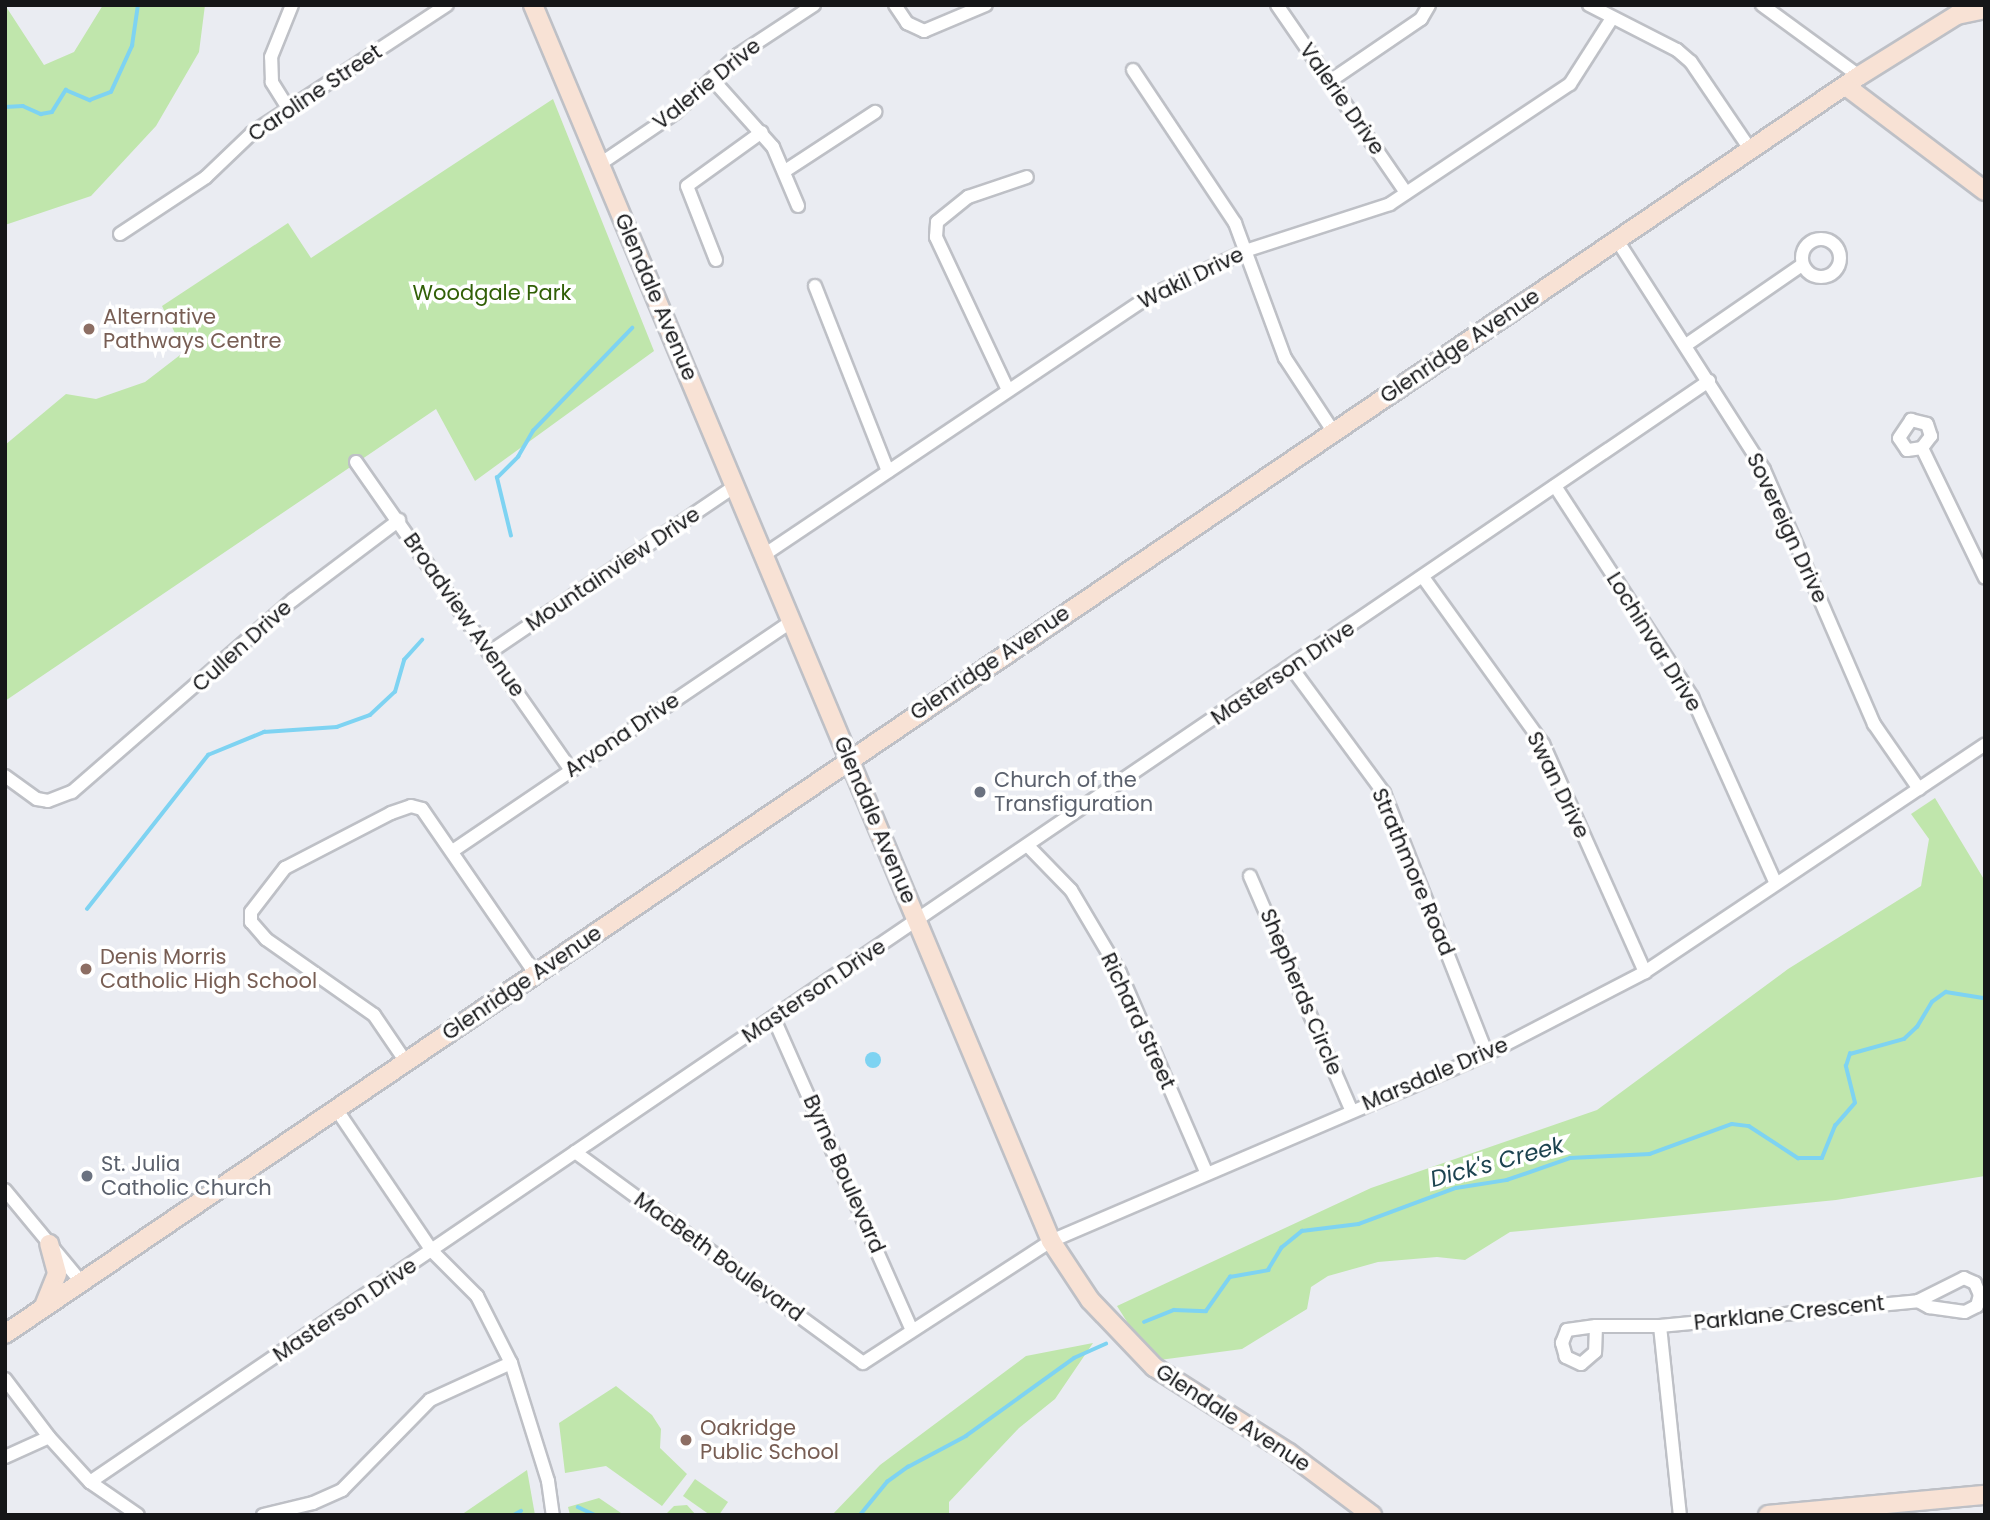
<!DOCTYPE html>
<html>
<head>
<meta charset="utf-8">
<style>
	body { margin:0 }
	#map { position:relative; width:1990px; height:1520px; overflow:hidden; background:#eaecf2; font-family:Poppins,sans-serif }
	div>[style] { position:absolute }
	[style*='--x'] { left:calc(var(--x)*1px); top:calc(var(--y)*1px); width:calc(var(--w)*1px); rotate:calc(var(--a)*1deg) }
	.green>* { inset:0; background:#c0e6ac }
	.water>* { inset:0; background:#7ed3f2 }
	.round { border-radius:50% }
	.stream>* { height:3.5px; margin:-1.75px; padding:0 1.75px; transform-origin:1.75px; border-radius:1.75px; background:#7ed3f2 }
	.roads { filter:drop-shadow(2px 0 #bec0c6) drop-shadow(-2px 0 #bec0c6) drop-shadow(0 2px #bec0c6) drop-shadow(0 -2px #bec0c6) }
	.street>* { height:12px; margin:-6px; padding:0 6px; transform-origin:6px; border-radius:6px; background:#fff }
	.street>.ring { margin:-6px; padding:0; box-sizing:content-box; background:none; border:12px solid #fff; border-radius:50% }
	.secondary>* { height:18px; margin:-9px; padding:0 9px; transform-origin:9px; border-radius:9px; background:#f8e2d5 }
	.dots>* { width:19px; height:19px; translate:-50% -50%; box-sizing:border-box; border:4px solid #fff; border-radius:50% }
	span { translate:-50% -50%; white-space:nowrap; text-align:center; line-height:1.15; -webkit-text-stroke:7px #fff; paint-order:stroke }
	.street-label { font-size:21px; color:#151618 }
	.park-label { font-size:21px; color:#316007 }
	.education-label { font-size:21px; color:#785e54 }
	.left { translate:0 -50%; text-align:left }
	.worship-label { font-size:21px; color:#5b616d }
	.water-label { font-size:23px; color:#1c4350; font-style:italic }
	.frame { position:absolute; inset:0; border:7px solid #151618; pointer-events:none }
</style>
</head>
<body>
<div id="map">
	<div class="green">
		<div style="clip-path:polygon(5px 5px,44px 65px,74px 52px,103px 5px,205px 5px,199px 52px,156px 126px,91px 196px,5px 225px)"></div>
		<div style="clip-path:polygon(553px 99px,654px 351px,475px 481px,436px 409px,5px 701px,5px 445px,66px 394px,96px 399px,145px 382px,184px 352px,162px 306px,288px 223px,311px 258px)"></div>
		<div style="clip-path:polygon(1935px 798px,1985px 881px,1985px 1176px,1836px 1200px,1510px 1232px,1465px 1260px,1437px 1257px,1378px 1262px,1328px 1276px,1311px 1287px,1307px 1309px,1242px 1349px,1152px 1361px,1117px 1306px,1371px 1188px,1597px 1110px,1788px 969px,1921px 886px,1929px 839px,1911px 814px)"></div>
		<div style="clip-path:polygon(1093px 1343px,1055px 1399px,1019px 1428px,949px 1502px,949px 1515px,832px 1515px,880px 1465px,1026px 1356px)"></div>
		<div style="clip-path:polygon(616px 1386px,652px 1415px,661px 1429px,660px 1448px,687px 1474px,662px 1506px,606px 1466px,565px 1473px,559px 1423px)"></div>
		<div style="clip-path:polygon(527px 1470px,535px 1515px,461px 1515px)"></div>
		<div style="clip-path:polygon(695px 1479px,728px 1502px,719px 1515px,710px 1515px,683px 1496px)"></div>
		<div style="clip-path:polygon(599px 1498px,624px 1515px,570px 1515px,568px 1507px)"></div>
		<div style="clip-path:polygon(687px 1505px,696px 1515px,665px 1515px,674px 1506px)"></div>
	</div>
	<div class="water">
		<div class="round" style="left:865px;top:1052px;width:16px;height:16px"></div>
	</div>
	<div class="stream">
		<div style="--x:5;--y:107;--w:18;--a:-3"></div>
		<div style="--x:23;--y:106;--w:20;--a:24"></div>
		<div style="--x:41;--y:114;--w:11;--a:-10"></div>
		<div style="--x:52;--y:112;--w:26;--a:-58"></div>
		<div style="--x:66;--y:90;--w:26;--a:23"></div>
		<div style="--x:90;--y:100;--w:22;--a:-21"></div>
		<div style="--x:111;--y:92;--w:51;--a:-65.5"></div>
		<div style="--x:132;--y:46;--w:41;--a:-81.7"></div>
		<div style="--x:511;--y:536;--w:60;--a:-103.6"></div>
		<div style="--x:497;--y:478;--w:30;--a:-45"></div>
		<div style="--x:518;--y:457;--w:30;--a:-60"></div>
		<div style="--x:533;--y:431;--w:143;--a:-46.1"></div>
		<div style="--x:87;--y:909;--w:196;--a:-51.8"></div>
		<div style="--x:208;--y:755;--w:61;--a:-22.3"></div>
		<div style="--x:264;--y:732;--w:73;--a:-3.9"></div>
		<div style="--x:337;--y:727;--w:35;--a:-20"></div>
		<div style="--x:370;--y:715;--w:34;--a:-43"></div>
		<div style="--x:395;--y:692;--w:33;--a:-74"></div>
		<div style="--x:404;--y:660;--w:27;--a:-48"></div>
		<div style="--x:1144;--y:1322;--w:32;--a:-22"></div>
		<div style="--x:1174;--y:1310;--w:32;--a:2"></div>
		<div style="--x:1206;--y:1311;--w:42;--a:-54.8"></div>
		<div style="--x:1230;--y:1277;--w:39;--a:-10"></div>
		<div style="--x:1268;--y:1270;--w:26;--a:-59"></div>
		<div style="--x:1281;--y:1248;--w:27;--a:-39"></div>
		<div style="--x:1302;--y:1231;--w:57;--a:-7"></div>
		<div style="--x:1359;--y:1224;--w:103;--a:-20.4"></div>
		<div style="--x:1456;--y:1188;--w:52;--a:-8.9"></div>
		<div style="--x:1507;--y:1180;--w:67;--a:-19.2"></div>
		<div style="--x:1570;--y:1158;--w:80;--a:-2.9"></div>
		<div style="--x:1650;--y:1154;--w:87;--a:-20.1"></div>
		<div style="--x:1732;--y:1124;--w:17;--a:7"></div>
		<div style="--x:1749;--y:1126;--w:59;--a:33.1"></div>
		<div style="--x:1798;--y:1158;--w:24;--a:0"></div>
		<div style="--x:1822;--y:1158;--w:35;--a:-68"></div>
		<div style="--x:1835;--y:1126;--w:30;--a:-49"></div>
		<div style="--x:1855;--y:1103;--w:38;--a:-104"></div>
		<div style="--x:1846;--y:1066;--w:13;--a:-72"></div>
		<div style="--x:1850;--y:1054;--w:56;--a:-15.5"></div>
		<div style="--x:1904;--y:1039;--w:18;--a:-43"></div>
		<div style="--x:1917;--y:1027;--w:29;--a:-59"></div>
		<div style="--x:1932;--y:1002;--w:17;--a:-36"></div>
		<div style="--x:1946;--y:992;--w:39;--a:9"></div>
		<div style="--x:578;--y:1507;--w:19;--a:25"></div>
		<div style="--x:514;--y:1515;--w:8;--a:-30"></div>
		<div style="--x:860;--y:1515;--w:43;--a:-50.7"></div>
		<div style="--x:887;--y:1482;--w:26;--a:-36"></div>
		<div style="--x:908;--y:1467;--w:66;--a:-28.1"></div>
		<div style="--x:966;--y:1436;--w:133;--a:-35.8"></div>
		<div style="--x:1074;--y:1358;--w:35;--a:-24"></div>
	</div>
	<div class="roads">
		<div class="street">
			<div style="--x:895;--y:5;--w:22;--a:56"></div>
			<div style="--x:907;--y:23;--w:19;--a:25"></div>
			<div style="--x:924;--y:31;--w:67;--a:-22.8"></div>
			<div style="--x:1277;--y:5;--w:228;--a:55.5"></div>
			<div style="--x:1589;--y:5;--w:99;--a:27.1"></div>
			<div style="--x:1677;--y:50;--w:18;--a:41"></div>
			<div style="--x:1691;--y:62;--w:105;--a:55.9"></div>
			<div style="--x:1762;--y:5;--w:120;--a:36.2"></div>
			<div style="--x:1133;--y:70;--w:184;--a:56.3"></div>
			<div style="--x:1235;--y:223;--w:144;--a:69.7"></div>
			<div style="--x:1285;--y:358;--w:87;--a:56.7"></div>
			<div style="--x:713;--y:80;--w:90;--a:48.2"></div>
			<div style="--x:773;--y:147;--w:64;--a:67"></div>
			<div style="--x:1330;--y:81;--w:110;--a:-34.3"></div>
			<div style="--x:1421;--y:19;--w:16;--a:-60"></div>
			<div style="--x:288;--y:108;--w:31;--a:-122"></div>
			<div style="--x:272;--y:82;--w:25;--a:-92"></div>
			<div style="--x:271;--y:57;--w:56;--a:-68"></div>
			<div style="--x:600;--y:164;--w:91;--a:-34.2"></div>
			<div style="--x:675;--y:113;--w:86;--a:-42.6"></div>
			<div style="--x:738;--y:55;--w:91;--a:-33.3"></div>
			<div style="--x:785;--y:171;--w:108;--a:-33.2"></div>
			<div style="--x:120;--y:234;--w:103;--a:-33.5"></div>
			<div style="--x:206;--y:177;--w:64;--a:-43.7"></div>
			<div style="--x:252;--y:133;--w:233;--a:-33.3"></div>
			<div class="ring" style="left:1802px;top:239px;width:26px;height:26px"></div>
			<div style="--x:1617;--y:240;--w:273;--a:57.4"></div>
			<div style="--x:1764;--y:470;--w:277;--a:66.6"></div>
			<div style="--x:1874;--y:724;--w:79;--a:55.3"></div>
			<div style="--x:716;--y:260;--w:79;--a:-111.4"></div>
			<div style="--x:687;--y:186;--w:92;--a:-35.8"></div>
			<div style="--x:815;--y:286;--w:199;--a:68.5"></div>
			<div style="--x:1686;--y:345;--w:141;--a:-34.6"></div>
			<div style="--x:1007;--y:388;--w:167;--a:-115.2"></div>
			<div style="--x:936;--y:237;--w:15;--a:-86"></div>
			<div style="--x:937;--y:222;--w:40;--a:-39"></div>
			<div style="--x:968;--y:197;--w:62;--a:-18.7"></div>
			<div style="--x:1911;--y:420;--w:16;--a:14"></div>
			<div style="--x:1927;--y:424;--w:13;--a:72"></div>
			<div style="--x:1931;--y:436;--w:15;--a:127"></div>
			<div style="--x:1922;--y:448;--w:15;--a:172"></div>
			<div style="--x:1907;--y:450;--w:14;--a:-124"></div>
			<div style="--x:1899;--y:438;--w:22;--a:-56"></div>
			<div style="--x:1922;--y:448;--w:144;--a:64.1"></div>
			<div style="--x:356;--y:462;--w:374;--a:55.1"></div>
			<div style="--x:1555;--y:486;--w:252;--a:57"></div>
			<div style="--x:1692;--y:697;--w:203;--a:65.8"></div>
			<div style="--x:764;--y:555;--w:463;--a:-33.9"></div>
			<div style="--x:1148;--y:297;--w:110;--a:-25.2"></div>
			<div style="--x:1248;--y:250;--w:149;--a:-17.9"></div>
			<div style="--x:1390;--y:204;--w:216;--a:-33.7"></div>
			<div style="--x:1570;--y:84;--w:78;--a:-57.5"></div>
			<div style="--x:1423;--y:577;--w:206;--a:54.3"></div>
			<div style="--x:1543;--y:744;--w:250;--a:65.9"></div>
			<div style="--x:490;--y:652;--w:296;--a:-34.1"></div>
			<div style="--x:1291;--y:667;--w:157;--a:53.6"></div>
			<div style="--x:1384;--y:793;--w:281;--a:68.5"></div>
			<div style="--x:5;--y:776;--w:39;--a:36"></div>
			<div style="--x:37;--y:799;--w:11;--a:10"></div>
			<div style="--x:48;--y:801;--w:26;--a:-21"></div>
			<div style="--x:72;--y:792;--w:293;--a:-41"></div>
			<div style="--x:293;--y:600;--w:133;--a:-37"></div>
			<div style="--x:1029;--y:847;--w:60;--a:45.7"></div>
			<div style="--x:1071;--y:890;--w:96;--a:59.4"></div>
			<div style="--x:1120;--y:973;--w:217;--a:66.6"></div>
			<div style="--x:454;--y:850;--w:407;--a:-34.1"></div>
			<div style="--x:1250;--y:876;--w:254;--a:66.6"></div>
			<div style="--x:774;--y:1019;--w:340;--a:66.1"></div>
			<div style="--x:406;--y:1062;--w:57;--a:-124.2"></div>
			<div style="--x:374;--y:1015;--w:132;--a:-144.9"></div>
			<div style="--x:266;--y:939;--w:23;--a:-131"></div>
			<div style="--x:251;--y:922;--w:10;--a:-90"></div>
			<div style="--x:251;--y:912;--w:56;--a:-52.3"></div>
			<div style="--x:285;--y:868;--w:119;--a:-27.4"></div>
			<div style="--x:391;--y:813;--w:21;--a:-19"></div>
			<div style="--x:411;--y:806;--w:11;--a:15"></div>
			<div style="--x:422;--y:809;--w:201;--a:55.5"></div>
			<div style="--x:337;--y:1110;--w:170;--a:56"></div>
			<div style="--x:432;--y:1251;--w:64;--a:45"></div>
			<div style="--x:477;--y:1296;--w:75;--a:63.1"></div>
			<div style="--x:511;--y:1363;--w:124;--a:72.6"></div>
			<div style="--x:548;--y:1481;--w:34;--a:82"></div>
			<div style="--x:575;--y:1152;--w:357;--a:36.2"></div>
			<div style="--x:863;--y:1363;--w:224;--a:-33"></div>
			<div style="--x:1051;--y:1241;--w:474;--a:-23.2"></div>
			<div style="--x:1487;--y:1054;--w:178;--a:-27.4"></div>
			<div style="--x:1645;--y:972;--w:409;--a:-33.8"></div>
			<div style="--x:5;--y:1190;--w:119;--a:50.4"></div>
			<div style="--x:1596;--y:1326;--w:26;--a:92"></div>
			<div style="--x:1595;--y:1352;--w:18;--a:139"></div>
			<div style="--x:1581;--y:1364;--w:17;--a:-155"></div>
			<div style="--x:1566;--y:1357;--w:15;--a:-106"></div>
			<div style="--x:1562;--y:1343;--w:14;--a:-69"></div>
			<div style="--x:1567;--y:1330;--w:29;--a:-8"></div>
			<div style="--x:1596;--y:1326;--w:64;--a:0"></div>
			<div style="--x:1660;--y:1326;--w:259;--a:-5.5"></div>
			<div style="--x:1918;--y:1301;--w:13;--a:29"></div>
			<div style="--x:1929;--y:1307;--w:36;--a:8"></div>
			<div style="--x:1965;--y:1312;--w:13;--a:-27"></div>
			<div style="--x:1977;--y:1306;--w:11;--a:-75"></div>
			<div style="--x:1980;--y:1295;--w:13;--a:-113"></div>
			<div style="--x:1975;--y:1283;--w:12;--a:-156"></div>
			<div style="--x:1964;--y:1278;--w:51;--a:153.4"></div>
			<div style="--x:1660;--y:1326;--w:190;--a:84"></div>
			<div style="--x:5;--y:1379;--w:73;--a:52.8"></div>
			<div style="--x:49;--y:1437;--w:61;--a:47.7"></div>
			<div style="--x:90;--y:1482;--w:58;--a:34.5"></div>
			<div style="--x:5;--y:1457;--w:48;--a:-24.4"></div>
			<div style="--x:90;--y:1482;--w:1958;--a:-34.22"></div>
			<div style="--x:263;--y:1515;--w:51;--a:-13.5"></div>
			<div style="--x:313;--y:1503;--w:32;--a:-24"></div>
			<div style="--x:342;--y:1490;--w:126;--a:-45.6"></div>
			<div style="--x:430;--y:1400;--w:89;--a:-24.6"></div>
		</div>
		<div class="secondary">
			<div style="--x:533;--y:5;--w:1340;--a:67.26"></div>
			<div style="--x:1051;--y:1241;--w:71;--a:56.5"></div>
			<div style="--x:1090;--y:1300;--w:93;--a:46.3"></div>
			<div style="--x:1154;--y:1367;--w:160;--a:32.5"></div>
			<div style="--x:1289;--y:1453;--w:104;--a:36.8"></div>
			<div style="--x:1846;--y:86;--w:174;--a:37.1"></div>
			<div style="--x:44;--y:1306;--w:35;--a:-68"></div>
			<div style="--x:57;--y:1273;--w:30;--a:-105"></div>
			<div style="--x:5;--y:1334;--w:2241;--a:-34.16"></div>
			<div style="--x:1859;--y:76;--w:115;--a:-31.9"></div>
			<div style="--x:1957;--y:15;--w:29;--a:-12"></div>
			<div style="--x:1768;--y:1515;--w:218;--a:-5.3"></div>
		</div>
	</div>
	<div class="dots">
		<div style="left:89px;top:329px;background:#8d6e63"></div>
		<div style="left:980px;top:792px;background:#6b7280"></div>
		<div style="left:86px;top:969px;background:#8d6e63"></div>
		<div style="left:87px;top:1176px;background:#6b7280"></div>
		<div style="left:686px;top:1440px;background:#8d6e63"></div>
	</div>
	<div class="street-label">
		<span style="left:707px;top:84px;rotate:-39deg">Valerie Drive</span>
		<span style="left:315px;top:93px;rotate:-34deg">Caroline Street</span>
		<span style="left:1342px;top:99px;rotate:55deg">Valerie Drive</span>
		<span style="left:1191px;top:278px;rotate:-26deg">Wakil Drive</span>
		<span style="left:656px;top:297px;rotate:67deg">Glendale Avenue</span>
		<span style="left:1460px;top:346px;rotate:-34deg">Glenridge Avenue</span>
		<span style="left:1787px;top:528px;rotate:65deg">Sovereign Drive</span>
		<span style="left:613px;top:569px;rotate:-34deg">Mountainview Drive</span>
		<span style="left:464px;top:615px;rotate:55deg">Broadview Avenue</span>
		<span style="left:1654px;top:642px;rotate:58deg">Lochinvar Drive</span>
		<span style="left:242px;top:646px;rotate:-42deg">Cullen Drive</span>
		<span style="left:990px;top:663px;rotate:-34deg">Glenridge Avenue</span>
		<span style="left:1283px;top:673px;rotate:-34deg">Masterson Drive</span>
		<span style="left:622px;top:735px;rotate:-34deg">Arvona Drive</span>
		<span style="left:1558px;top:785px;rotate:64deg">Swan Drive</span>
		<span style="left:875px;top:820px;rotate:67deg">Glendale Avenue</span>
		<span style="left:1413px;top:872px;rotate:67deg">Strathmore Road</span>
		<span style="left:522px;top:983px;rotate:-34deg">Glenridge Avenue</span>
		<span style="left:814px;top:991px;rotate:-34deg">Masterson Drive</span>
		<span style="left:1301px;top:992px;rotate:67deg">Shepherds Circle</span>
		<span style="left:1138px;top:1021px;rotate:65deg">Richard Street</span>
		<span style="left:1435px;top:1074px;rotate:-23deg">Marsdale Drive</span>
		<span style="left:844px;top:1174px;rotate:66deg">Byrne Boulevard</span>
		<span style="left:719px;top:1257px;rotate:36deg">MacBeth Boulevard</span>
		<span style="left:345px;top:1310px;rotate:-34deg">Masterson Drive</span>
		<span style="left:1789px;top:1313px;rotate:-6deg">Parklane Crescent</span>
		<span style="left:1233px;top:1418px;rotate:33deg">Glendale Avenue</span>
	</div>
	<div class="park-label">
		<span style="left:492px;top:293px">Woodgale Park</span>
	</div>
	<div class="education-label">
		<span class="left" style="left:103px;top:329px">Alternative<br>Pathways Centre</span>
		<span class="left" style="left:100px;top:969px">Denis Morris<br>Catholic High School</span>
		<span class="left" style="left:700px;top:1440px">Oakridge<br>Public School</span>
	</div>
	<div class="worship-label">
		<span class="left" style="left:994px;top:792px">Church of the<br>Transfiguration</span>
		<span class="left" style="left:101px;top:1176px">St. Julia<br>Catholic Church</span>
	</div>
	<div class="water-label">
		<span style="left:1497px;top:1162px;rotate:-15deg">Dick's Creek</span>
	</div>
	<div class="frame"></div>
</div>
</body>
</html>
